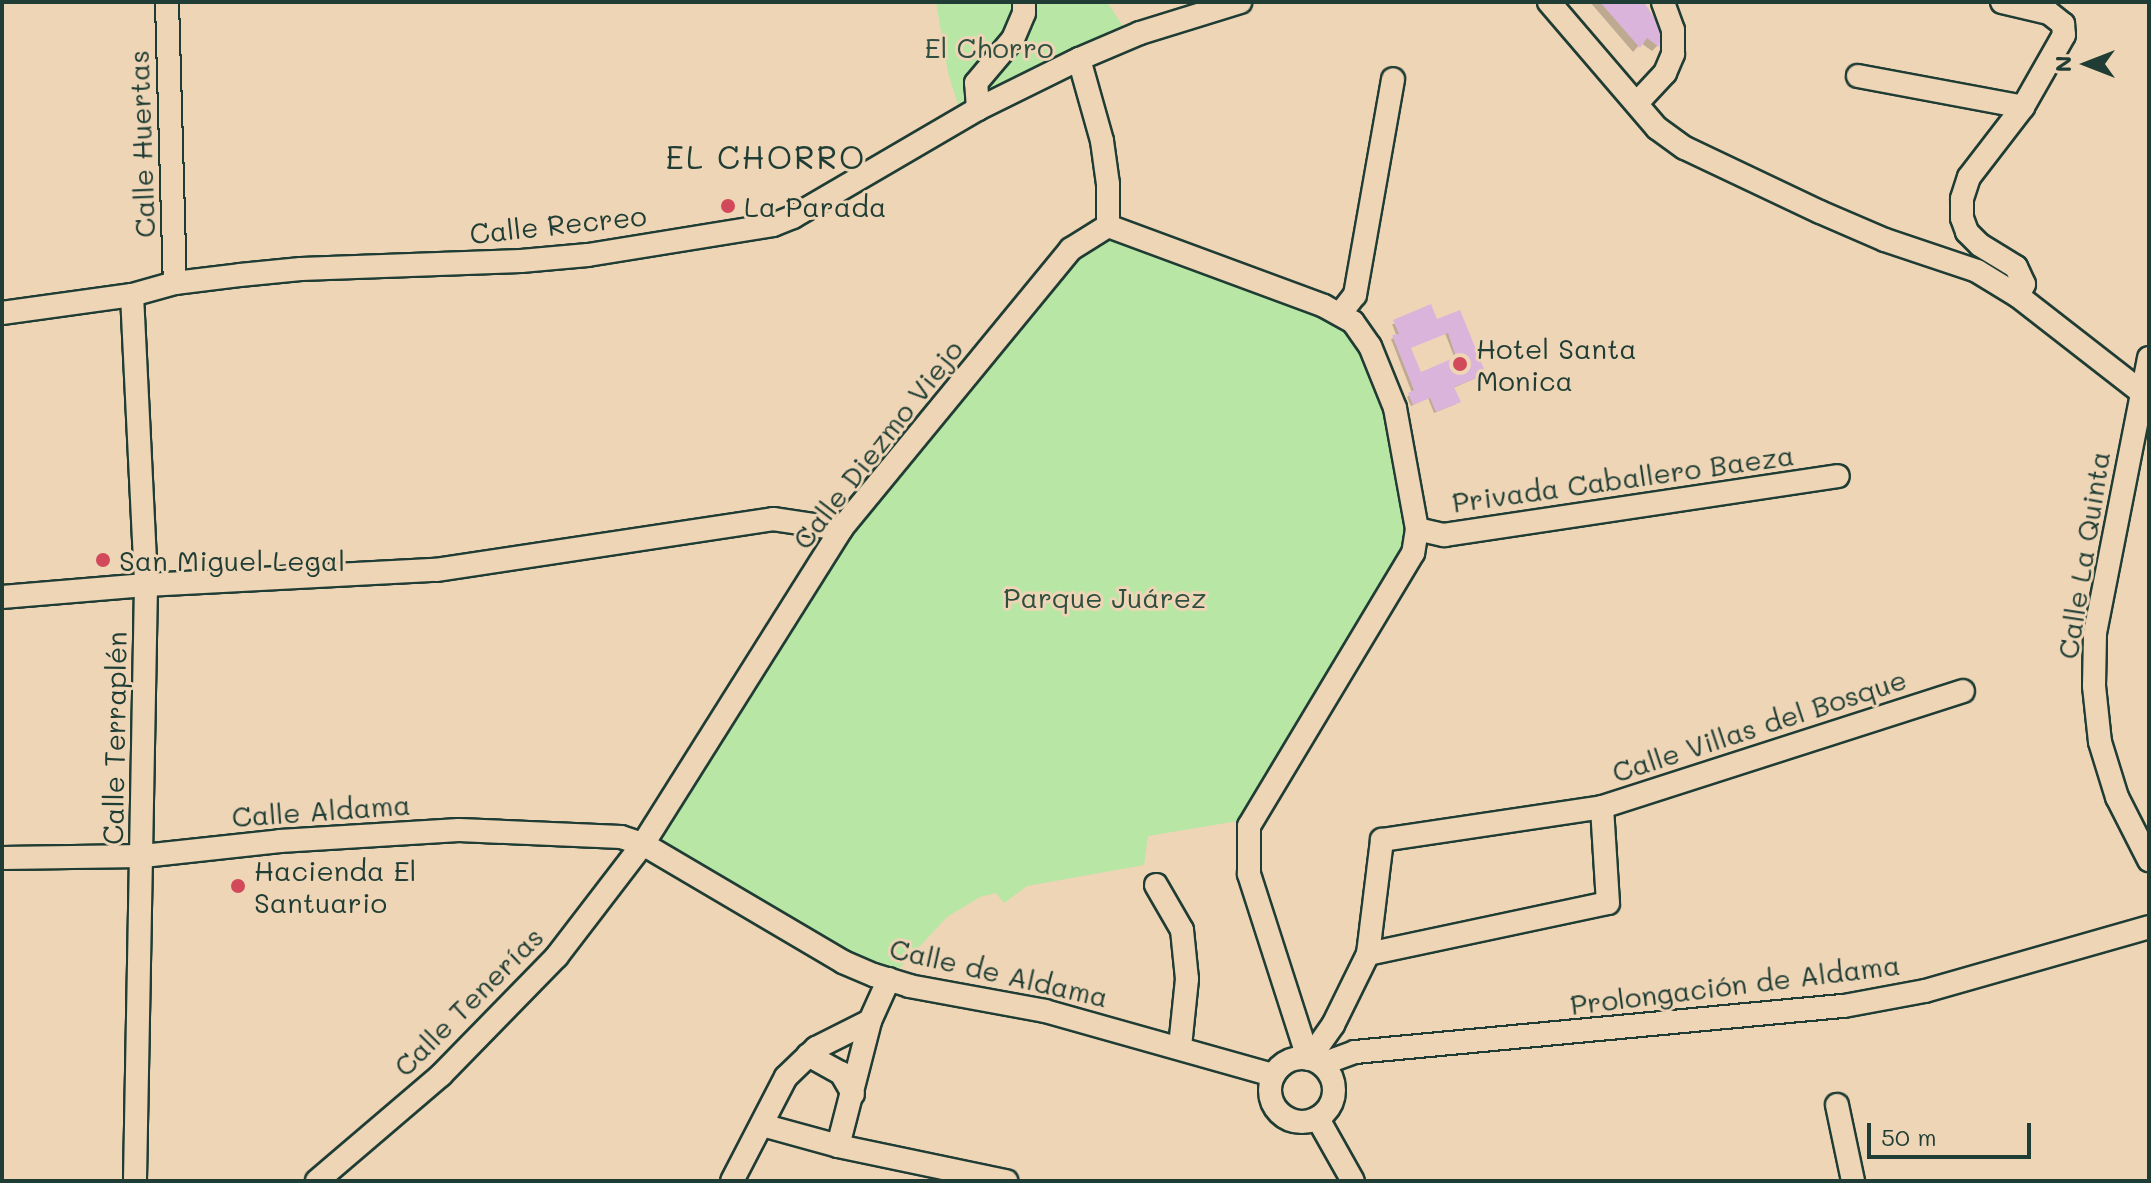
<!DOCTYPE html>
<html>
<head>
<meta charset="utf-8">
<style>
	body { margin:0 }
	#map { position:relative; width:2151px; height:1183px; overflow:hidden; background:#eed5b6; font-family:Mali,sans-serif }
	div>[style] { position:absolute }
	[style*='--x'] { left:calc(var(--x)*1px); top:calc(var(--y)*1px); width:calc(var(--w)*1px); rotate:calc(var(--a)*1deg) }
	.green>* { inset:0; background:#b7e6a5 }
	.shadow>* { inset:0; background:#0003 }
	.building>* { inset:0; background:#dbb4dc }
	.roads { filter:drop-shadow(2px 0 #1f3d34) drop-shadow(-2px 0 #1f3d34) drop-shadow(0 2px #1f3d34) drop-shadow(0 -2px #1f3d34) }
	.street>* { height:22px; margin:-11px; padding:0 11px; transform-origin:11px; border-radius:11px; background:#eed5b6 }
	.street>.ring { margin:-11px; padding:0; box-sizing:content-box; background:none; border:22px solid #eed5b6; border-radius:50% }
	.dots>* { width:22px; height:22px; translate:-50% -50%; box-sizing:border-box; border:4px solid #eed5b6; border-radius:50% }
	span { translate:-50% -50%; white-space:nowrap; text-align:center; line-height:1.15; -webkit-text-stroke:6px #eed5b6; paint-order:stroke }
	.park-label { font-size:28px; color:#2e4e3f }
	.street-label { font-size:28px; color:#1f3d34 }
	.poi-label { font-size:28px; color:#1f3d34 }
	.left { translate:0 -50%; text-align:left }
	.quarter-label { font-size:32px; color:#1f3d34; letter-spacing:2px }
	.frame { position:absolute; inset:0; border:4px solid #1f3d34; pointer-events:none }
	.north { position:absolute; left:2047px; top:24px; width:80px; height:80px; -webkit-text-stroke:6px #eed5b6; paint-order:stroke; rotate:270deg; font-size:22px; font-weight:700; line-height:32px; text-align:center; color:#1f3d34 }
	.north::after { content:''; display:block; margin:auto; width:28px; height:36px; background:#1f3d34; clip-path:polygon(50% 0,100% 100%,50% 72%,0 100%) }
	.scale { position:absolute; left:1867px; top:1123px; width:164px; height:36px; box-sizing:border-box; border:4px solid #1f3d34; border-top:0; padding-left:10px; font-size:24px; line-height:28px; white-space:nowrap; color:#1f3d34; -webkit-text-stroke:6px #eed5b6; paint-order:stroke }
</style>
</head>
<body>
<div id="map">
	<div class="green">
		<div style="clip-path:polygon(936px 2px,1107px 2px,1128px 34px,964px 124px,948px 73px)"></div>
		<div style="clip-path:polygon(1116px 237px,1349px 327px,1388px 407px,1410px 548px,1244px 820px,1148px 836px,1144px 865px,1027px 886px,1004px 903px,996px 893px,980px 897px,947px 917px,894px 974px,845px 956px,658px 844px,844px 542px,1089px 242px)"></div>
	</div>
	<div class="shadow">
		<div style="clip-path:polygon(1590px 2px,1641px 2px,1660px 30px,1657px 46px,1652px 51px,1641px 43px,1633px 52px)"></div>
		<div style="clip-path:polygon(evenodd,1458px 312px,1481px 376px,1453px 388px,1456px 404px,1434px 413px,1428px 398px,1411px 406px,1407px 397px,1412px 393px,1391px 339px,1397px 337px,1392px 324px,1436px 322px,1458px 312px,1445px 333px,1455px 359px,1420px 374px,1409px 348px,1445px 333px)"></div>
	</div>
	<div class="building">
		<div style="clip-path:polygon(1600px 2px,1644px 2px,1662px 30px,1659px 47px,1647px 38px,1640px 48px)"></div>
		<div style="clip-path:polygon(evenodd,1431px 304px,1437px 319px,1460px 310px,1486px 374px,1454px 387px,1461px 402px,1436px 412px,1430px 398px,1413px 405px,1408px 393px,1414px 390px,1392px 335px,1399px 334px,1393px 320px,1431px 304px,1448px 333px,1456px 357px,1421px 372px,1411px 348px,1448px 333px)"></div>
	</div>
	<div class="roads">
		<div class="street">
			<div style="--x:167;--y:2;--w:281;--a:88.4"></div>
			<div style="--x:1549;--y:2;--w:166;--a:49.4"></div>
			<div style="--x:1657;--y:128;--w:34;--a:36"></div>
			<div style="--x:1685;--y:148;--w:149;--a:25.4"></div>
			<div style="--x:1820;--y:212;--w:71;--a:23.3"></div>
			<div style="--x:1885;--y:240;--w:97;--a:18.6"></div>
			<div style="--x:1977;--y:271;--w:48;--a:31.4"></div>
			<div style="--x:2018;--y:296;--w:166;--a:37.9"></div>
			<div style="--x:2002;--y:2;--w:48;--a:13.2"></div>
			<div style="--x:2049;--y:13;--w:18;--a:38"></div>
			<div style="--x:2063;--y:24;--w:11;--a:85"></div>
			<div style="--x:2064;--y:35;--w:83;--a:119.7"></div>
			<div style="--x:2023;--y:107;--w:88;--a:127.6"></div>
			<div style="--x:1969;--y:177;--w:23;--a:108"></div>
			<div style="--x:1962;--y:199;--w:19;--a:90"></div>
			<div style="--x:1962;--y:218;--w:15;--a:70"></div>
			<div style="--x:1967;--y:232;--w:18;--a:45"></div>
			<div style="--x:1980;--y:245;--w:42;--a:31.4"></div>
			<div style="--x:2016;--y:267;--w:19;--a:65"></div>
			<div style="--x:2024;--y:284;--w:13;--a:117"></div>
			<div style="--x:1079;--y:59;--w:85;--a:74.3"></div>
			<div style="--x:1102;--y:141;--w:43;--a:82.1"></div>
			<div style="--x:1108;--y:184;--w:42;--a:90"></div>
			<div style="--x:1858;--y:76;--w:168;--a:10.6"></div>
			<div style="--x:1637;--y:103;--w:41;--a:-47"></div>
			<div style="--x:1665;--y:73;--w:21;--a:-67"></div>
			<div style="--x:1673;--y:54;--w:24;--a:-90"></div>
			<div style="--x:1673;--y:30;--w:30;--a:-110"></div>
			<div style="--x:978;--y:109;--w:26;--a:-94"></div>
			<div style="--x:976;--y:83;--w:57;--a:-49.9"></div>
			<div style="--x:1013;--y:39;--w:28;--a:-67"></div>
			<div style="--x:1024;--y:13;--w:11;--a:-90"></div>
			<div style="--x:1108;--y:226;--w:230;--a:20.3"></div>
			<div style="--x:1324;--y:306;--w:33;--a:29"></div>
			<div style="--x:1353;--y:322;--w:29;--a:55"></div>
			<div style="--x:1370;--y:346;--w:67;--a:68"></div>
			<div style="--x:1395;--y:408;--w:123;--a:79.7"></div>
			<div style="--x:1417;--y:529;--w:24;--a:99"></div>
			<div style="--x:1413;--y:553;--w:318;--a:121"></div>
			<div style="--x:1249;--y:826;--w:48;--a:90"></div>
			<div style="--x:1249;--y:874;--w:193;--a:72.2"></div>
			<div style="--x:132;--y:295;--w:290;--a:87.2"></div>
			<div style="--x:146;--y:585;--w:596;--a:91.06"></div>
			<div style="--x:2;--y:313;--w:131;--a:-7.9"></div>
			<div style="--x:132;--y:295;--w:45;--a:-15.6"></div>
			<div style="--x:175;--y:283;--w:65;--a:-7"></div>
			<div style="--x:240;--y:275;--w:61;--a:-5.6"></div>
			<div style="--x:301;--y:269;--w:220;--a:-2.1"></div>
			<div style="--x:521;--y:261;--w:67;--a:-5.1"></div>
			<div style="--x:588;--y:255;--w:187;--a:-9.2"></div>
			<div style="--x:773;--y:225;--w:22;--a:-22"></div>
			<div style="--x:793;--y:217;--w:214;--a:-30.3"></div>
			<div style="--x:978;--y:109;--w:113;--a:-26.3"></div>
			<div style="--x:1079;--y:59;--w:66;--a:-23.1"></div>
			<div style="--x:1140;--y:33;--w:105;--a:-17.2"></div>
			<div style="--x:1340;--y:314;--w:24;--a:-52"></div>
			<div style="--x:1355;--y:295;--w:219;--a:-80"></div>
			<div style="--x:2149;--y:358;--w:281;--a:101.1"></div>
			<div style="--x:2095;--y:634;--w:52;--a:91.1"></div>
			<div style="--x:2094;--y:686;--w:56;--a:83.9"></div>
			<div style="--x:2100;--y:742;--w:58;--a:72.8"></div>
			<div style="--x:2117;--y:797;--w:71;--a:63.1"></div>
			<div style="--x:1417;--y:529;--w:28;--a:13"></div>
			<div style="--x:1444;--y:535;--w:398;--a:-8.5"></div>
			<div style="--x:2;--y:597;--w:144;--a:-4.8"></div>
			<div style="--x:146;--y:585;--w:290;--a:-3"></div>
			<div style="--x:436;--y:570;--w:341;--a:-8.6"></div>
			<div style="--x:773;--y:519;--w:69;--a:8.4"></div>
			<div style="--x:2;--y:858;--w:141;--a:-0.8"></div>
			<div style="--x:143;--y:856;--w:138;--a:-6.2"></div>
			<div style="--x:280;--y:841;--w:179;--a:-3.5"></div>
			<div style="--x:459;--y:830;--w:162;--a:2.5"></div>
			<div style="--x:621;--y:837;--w:23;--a:18"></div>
			<div style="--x:643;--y:844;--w:232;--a:30.5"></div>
			<div style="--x:843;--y:962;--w:34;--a:23"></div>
			<div style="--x:874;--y:975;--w:37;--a:17"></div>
			<div style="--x:909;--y:986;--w:138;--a:10.4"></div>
			<div style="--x:1045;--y:1011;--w:237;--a:15.7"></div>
			<div style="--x:1156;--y:885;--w:52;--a:60"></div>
			<div style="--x:1182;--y:930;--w:49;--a:84.2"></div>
			<div style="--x:1187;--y:979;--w:68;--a:95.9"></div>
			<div style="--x:1368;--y:954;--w:245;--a:-12"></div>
			<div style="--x:1608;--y:903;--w:96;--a:-93.6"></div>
			<div style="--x:808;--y:1055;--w:38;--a:29"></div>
			<div style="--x:841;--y:1073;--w:24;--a:60"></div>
			<div class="ring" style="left:1270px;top:1058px;width:42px;height:42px"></div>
			<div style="--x:1309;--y:1059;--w:42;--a:-54.8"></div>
			<div style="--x:1333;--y:1025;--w:79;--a:-63.8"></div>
			<div style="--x:1368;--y:954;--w:115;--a:-83"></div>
			<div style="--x:1382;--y:840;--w:222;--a:-8.5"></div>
			<div style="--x:1602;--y:807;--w:379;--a:-17.8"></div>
			<div style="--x:1322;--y:1064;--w:35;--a:-20"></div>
			<div style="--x:1355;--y:1052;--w:491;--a:-5.4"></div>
			<div style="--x:1844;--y:1006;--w:82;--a:-10.5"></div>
			<div style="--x:1925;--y:991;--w:233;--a:-15.9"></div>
			<div style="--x:1837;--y:1105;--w:78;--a:78.1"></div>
			<div style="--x:1318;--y:1119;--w:71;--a:60.6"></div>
			<div style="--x:762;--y:1125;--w:79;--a:15.4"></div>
			<div style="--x:838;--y:1146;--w:172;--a:11.8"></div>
			<div style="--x:838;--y:1146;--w:129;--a:-75.6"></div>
			<div style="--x:317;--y:1181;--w:163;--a:-40.5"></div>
			<div style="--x:441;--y:1075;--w:166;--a:-45.7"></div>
			<div style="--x:557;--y:956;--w:141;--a:-52.5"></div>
			<div style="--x:643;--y:844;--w:372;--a:-57.8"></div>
			<div style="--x:841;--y:529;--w:362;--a:-50.6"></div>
			<div style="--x:1071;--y:249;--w:44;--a:-31.9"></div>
			<div style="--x:732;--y:1181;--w:117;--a:-62.6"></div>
			<div style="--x:786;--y:1077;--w:42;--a:-44"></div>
			<div style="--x:816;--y:1048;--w:60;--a:-26.6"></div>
			<div style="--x:870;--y:1021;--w:46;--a:-65.7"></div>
		</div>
	</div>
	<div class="dots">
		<div style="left:728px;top:206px;background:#d1495b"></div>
		<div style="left:1460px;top:364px;background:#d1495b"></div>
		<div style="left:103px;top:560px;background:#d1495b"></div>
		<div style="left:238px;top:886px;background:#d1495b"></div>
	</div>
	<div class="park-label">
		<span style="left:989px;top:47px">El Chorro</span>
		<span style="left:1105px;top:597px">Parque Juárez</span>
	</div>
	<div class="street-label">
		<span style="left:141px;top:144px;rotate:-92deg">Calle Huertas</span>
		<span style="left:558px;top:224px;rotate:-6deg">Calle Recreo</span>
		<span style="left:877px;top:444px;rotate:-52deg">Calle Diezmo Viejo</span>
		<span style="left:1623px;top:478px;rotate:-8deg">Privada Caballero Baeza</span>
		<span style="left:2083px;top:555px;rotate:-81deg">Calle La Quinta</span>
		<span style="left:1759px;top:725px;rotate:-18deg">Calle Villas del Bosque</span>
		<span style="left:114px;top:738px;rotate:-89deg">Calle Terraplén</span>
		<span style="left:321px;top:810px;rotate:-4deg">Calle Aldama</span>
		<span style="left:999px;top:972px;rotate:13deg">Calle de Aldama</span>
		<span style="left:1735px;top:984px;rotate:-7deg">Prolongación de Aldama</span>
		<span style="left:468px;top:1001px;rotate:-45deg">Calle Tenerías</span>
	</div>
	<div class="poi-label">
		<span class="left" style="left:744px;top:206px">La Parada</span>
		<span class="left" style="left:1476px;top:364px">Hotel Santa<br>Monica</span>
		<span class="left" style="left:119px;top:560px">San Miguel Legal</span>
		<span class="left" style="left:254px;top:886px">Hacienda El<br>Santuario</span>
	</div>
	<div class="quarter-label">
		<span style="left:766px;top:156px">EL CHORRO</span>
	</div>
	<div class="frame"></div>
	<div class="north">N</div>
	<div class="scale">50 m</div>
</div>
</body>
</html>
